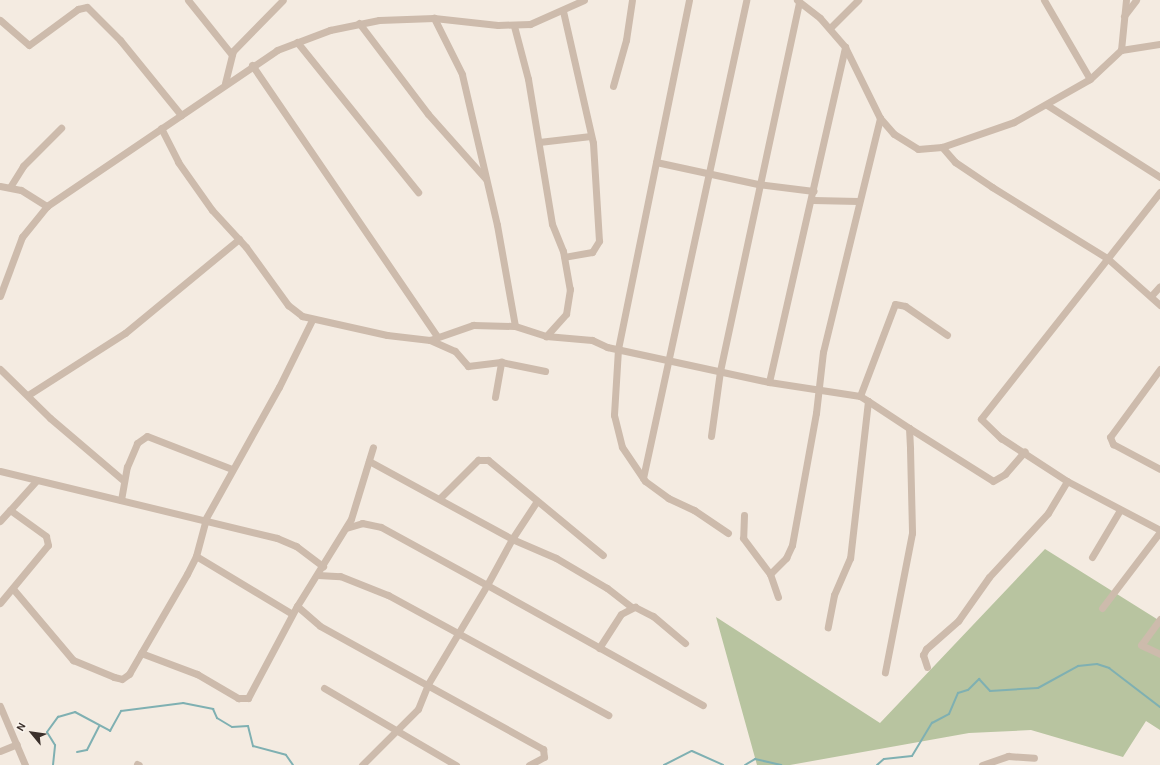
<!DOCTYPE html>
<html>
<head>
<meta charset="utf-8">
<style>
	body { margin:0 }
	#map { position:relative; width:1160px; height:765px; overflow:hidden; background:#f4ebe1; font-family:Karla,sans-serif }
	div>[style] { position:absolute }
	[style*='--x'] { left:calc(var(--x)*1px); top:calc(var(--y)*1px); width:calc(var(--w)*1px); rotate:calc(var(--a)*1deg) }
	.green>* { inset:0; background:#b8c4a0 }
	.stream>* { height:2px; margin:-1px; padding:0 1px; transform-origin:1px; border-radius:1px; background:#7fb0b2 }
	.street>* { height:7px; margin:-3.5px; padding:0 3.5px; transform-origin:3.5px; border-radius:3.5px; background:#cdbbac }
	span { translate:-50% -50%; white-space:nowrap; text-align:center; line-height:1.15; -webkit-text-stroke:3px #fbf5ee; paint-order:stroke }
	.north { position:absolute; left:12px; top:713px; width:40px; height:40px; -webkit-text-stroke:3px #fbf5ee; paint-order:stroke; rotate:299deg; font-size:11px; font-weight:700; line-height:16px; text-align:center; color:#3b302b }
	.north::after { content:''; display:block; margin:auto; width:14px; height:18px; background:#3b302b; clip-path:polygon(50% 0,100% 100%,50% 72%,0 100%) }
</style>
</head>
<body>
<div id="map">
	<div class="green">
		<div style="clip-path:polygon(1045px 549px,1160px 621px,1160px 730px,1146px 721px,1123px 757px,1031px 730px,969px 733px,790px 765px,757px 765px,716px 617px,880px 723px)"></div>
	</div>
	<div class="stream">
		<div style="--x:77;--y:752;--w:10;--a:-11"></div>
		<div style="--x:87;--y:750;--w:27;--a:-63"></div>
		<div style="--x:53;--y:765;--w:20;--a:-84"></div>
		<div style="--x:55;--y:745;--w:15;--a:-122"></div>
		<div style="--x:47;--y:732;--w:19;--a:-54"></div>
		<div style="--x:58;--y:717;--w:18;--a:-16"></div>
		<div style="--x:75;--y:712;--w:40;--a:28"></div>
		<div style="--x:110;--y:731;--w:23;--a:-61"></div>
		<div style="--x:121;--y:711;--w:63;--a:-7.4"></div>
		<div style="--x:183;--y:703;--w:31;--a:11"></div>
		<div style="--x:213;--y:709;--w:10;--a:66"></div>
		<div style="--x:217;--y:718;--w:17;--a:31"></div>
		<div style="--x:232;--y:727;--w:16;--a:-4"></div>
		<div style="--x:248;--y:726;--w:21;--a:76"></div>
		<div style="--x:253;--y:746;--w:34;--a:15"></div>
		<div style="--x:286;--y:755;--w:12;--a:55"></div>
		<div style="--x:664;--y:765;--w:31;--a:-27"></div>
		<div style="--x:692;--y:751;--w:34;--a:24"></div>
		<div style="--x:745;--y:765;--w:12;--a:-31"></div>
		<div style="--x:755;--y:759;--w:27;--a:13"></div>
		<div style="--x:877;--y:765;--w:9;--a:-41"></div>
		<div style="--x:884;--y:759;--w:28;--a:-6"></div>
		<div style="--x:912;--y:756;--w:39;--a:-59"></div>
		<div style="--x:932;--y:723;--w:19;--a:-28"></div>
		<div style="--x:949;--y:714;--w:23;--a:-67"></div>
		<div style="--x:958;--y:693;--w:10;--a:-17"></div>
		<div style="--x:968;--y:690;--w:16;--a:-45"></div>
		<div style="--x:979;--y:679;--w:16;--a:47"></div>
		<div style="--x:990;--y:691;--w:48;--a:-3.6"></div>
		<div style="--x:1038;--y:688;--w:46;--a:-28.8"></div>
		<div style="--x:1078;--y:666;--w:19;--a:-6"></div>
		<div style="--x:1097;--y:664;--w:13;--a:18"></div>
		<div style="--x:1109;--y:668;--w:64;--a:37.4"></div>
	</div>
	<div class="street">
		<div style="--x:188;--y:0;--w:70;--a:51.3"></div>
		<div style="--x:689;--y:0;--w:356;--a:101.5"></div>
		<div style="--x:618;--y:349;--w:66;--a:93.5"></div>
		<div style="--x:614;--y:415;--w:33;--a:76"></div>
		<div style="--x:622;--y:447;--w:41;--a:55.9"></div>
		<div style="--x:645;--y:481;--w:29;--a:36"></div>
		<div style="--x:668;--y:498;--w:29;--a:25"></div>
		<div style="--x:694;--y:510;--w:41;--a:34.1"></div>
		<div style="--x:797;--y:0;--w:29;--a:38"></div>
		<div style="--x:820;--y:18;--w:38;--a:49"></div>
		<div style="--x:845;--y:47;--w:79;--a:63.8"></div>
		<div style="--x:880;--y:118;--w:21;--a:49"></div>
		<div style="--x:894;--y:134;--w:28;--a:32"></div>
		<div style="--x:918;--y:149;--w:24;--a:-5"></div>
		<div style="--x:942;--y:147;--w:76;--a:-19.1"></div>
		<div style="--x:1014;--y:122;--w:87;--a:-29.5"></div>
		<div style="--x:1090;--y:79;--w:42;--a:-43.1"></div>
		<div style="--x:1121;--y:50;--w:39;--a:-9"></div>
		<div style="--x:1044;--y:0;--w:91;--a:59.8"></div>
		<div style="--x:563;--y:11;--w:135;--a:77.2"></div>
		<div style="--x:593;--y:143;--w:98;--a:86.5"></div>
		<div style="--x:599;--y:241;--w:13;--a:122"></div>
		<div style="--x:592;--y:252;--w:28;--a:170"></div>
		<div style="--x:1124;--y:16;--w:20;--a:-53"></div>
		<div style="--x:0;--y:20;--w:38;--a:41"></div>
		<div style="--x:29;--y:45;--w:61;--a:-36.3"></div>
		<div style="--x:78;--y:9;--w:9;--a:-13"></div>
		<div style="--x:87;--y:7;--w:47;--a:45"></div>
		<div style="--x:120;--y:40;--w:97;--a:50.9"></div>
		<div style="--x:359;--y:23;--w:114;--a:52.8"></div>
		<div style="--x:428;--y:114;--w:87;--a:48.3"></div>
		<div style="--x:514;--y:26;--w:55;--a:75.2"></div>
		<div style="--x:528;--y:79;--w:147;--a:80.6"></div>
		<div style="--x:552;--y:224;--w:29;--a:68"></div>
		<div style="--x:563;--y:251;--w:39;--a:80"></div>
		<div style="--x:570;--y:289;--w:25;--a:99"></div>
		<div style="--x:566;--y:314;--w:30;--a:132"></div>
		<div style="--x:546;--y:336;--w:33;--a:-162"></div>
		<div style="--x:830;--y:28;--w:40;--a:-45"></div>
		<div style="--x:297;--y:42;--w:193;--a:51.1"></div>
		<div style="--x:1121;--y:50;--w:50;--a:-84.3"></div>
		<div style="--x:252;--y:65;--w:328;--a:55.7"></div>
		<div style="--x:225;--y:83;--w:33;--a:-76"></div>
		<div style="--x:233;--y:51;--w:71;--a:-45.6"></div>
		<div style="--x:613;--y:86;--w:48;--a:-74.2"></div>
		<div style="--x:626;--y:40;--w:40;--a:-81.5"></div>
		<div style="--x:1047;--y:105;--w:134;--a:32.5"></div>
		<div style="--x:161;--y:128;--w:38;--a:63"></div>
		<div style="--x:178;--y:162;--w:59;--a:54.7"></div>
		<div style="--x:212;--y:210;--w:50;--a:47.4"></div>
		<div style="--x:246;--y:247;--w:72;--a:54.1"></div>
		<div style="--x:288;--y:305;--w:18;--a:38"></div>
		<div style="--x:302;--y:316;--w:87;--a:12.6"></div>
		<div style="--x:387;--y:335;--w:43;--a:6.6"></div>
		<div style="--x:430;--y:340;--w:46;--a:-19.2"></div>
		<div style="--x:473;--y:325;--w:42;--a:1.4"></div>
		<div style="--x:515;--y:326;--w:103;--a:-100.1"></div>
		<div style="--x:497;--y:225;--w:155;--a:-103.1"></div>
		<div style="--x:462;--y:74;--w:63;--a:-116.6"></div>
		<div style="--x:539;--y:142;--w:52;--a:-6.6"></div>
		<div style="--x:942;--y:147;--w:20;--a:49"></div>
		<div style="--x:955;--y:162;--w:45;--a:34"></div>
		<div style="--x:992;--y:187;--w:135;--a:31.7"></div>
		<div style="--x:1107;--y:258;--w:71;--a:41.6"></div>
		<div style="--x:656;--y:162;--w:104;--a:12.2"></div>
		<div style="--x:758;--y:184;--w:56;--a:7.1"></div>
		<div style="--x:0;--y:186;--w:21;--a:11"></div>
		<div style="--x:21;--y:190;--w:31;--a:32"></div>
		<div style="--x:10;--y:187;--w:25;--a:-58"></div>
		<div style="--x:23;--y:166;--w:54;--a:-45"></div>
		<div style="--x:1160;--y:192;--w:289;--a:128.3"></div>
		<div style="--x:981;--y:419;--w:28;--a:44"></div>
		<div style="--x:1001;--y:438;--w:79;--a:33.1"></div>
		<div style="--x:1067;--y:481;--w:105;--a:27.8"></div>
		<div style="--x:813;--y:200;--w:45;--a:1.3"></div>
		<div style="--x:0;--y:296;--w:63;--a:-69.6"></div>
		<div style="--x:22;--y:237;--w:40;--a:-51"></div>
		<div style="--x:47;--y:206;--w:278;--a:-34.1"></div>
		<div style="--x:277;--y:50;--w:57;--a:-20.7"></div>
		<div style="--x:330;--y:30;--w:50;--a:-11.5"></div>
		<div style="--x:379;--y:20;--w:55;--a:-2.1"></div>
		<div style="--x:434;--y:18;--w:64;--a:6.2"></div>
		<div style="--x:498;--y:25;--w:32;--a:-2"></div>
		<div style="--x:530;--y:24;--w:59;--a:-24"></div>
		<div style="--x:1151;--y:296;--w:13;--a:-48"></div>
		<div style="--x:546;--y:336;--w:46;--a:5"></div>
		<div style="--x:592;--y:340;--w:17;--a:25"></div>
		<div style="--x:607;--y:347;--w:166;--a:12.2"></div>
		<div style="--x:769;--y:382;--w:92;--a:8.7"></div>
		<div style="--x:860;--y:396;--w:9;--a:32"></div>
		<div style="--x:868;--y:401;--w:158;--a:96.5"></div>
		<div style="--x:850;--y:558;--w:40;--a:113.4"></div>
		<div style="--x:834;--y:595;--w:33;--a:101"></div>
		<div style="--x:430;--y:340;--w:27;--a:24"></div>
		<div style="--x:455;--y:351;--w:20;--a:49"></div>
		<div style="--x:468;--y:366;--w:33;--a:-7"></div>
		<div style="--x:501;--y:362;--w:45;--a:11.6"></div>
		<div style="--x:0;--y:369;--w:70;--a:44.4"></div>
		<div style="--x:50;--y:418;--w:97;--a:40.4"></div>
		<div style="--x:1160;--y:369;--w:84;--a:126.3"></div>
		<div style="--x:1110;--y:437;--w:8;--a:67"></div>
		<div style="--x:1113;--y:444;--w:53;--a:28"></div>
		<div style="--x:769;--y:382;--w:344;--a:-77.2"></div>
		<div style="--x:28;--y:395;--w:115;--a:-32.6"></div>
		<div style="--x:125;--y:333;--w:148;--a:-39.5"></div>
		<div style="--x:860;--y:396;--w:98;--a:-69.2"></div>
		<div style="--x:895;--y:304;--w:10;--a:11"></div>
		<div style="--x:905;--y:306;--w:51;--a:34.6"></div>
		<div style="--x:495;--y:397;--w:36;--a:-80"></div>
		<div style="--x:868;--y:401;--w:49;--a:33.4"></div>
		<div style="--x:909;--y:428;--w:21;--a:87"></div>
		<div style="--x:910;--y:449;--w:84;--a:88.6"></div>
		<div style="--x:912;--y:533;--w:142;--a:101"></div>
		<div style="--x:909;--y:428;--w:99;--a:32.2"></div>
		<div style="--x:993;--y:481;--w:14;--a:-30"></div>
		<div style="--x:1005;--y:474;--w:30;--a:-49"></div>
		<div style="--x:711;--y:436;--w:66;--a:-82.1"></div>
		<div style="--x:720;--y:371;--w:377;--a:-77.9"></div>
		<div style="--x:369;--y:461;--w:163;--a:28.6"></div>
		<div style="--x:512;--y:539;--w:45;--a:-56.7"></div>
		<div style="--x:0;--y:471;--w:285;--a:13.6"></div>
		<div style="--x:277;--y:538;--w:21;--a:23"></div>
		<div style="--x:296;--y:546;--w:34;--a:37"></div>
		<div style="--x:643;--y:478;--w:489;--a:-77.8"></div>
		<div style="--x:440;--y:498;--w:54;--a:-45"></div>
		<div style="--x:478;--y:460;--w:10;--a:0"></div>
		<div style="--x:488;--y:460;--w:149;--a:39.6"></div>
		<div style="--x:121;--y:500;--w:34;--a:-80"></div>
		<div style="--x:127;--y:467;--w:26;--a:-67"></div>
		<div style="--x:137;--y:443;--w:12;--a:-35"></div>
		<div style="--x:147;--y:436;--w:91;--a:21.2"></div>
		<div style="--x:744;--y:515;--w:23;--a:92"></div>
		<div style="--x:743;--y:538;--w:45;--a:53.1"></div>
		<div style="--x:0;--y:521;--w:15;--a:-48"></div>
		<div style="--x:346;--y:528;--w:17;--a:-17"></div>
		<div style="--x:362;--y:523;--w:19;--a:12"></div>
		<div style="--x:381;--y:527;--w:121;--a:28.7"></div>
		<div style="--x:487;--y:585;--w:52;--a:-61.5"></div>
		<div style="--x:512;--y:539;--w:48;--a:23.4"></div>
		<div style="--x:556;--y:558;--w:59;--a:30.5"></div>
		<div style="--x:607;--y:588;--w:31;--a:38"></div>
		<div style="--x:196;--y:556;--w:112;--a:31.1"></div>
		<div style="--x:1092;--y:557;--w:55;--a:-59.2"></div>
		<div style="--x:318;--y:575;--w:22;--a:3"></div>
		<div style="--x:340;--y:576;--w:52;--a:21.6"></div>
		<div style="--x:388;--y:595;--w:251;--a:28.6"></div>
		<div style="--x:14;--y:590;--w:92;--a:49.9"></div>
		<div style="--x:73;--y:660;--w:44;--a:22.5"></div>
		<div style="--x:114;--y:677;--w:8;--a:14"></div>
		<div style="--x:122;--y:679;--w:9;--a:-36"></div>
		<div style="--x:129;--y:674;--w:116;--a:-59.9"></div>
		<div style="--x:187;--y:574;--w:20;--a:-63"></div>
		<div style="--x:196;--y:556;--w:39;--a:-75"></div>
		<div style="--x:206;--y:518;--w:150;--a:-60.9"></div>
		<div style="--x:279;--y:387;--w:75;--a:-63.8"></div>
		<div style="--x:778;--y:597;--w:24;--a:-109"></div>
		<div style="--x:770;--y:574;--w:23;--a:-45"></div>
		<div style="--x:786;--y:558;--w:14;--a:-65"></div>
		<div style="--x:792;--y:545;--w:134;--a:-79.7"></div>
		<div style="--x:816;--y:413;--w:61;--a:-83.5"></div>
		<div style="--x:823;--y:352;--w:241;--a:-76.3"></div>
		<div style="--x:0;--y:603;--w:75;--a:-50.4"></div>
		<div style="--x:48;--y:545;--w:9;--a:-103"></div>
		<div style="--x:46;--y:536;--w:44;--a:-144.2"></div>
		<div style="--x:10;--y:510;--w:40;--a:-48"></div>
		<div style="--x:297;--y:606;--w:30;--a:41"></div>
		<div style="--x:320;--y:626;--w:255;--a:28.9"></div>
		<div style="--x:543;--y:749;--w:8;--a:83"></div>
		<div style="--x:544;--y:757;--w:17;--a:152"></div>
		<div style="--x:1102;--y:608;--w:96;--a:-52.7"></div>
		<div style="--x:1160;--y:619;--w:32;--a:126"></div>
		<div style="--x:1141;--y:645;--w:21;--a:25"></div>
		<div style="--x:599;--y:648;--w:40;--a:-57.1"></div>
		<div style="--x:621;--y:614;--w:16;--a:-27"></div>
		<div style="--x:635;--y:607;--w:20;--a:27"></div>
		<div style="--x:653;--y:616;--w:42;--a:40.2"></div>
		<div style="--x:141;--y:653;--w:60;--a:20.6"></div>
		<div style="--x:197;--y:674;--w:48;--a:30.3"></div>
		<div style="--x:238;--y:698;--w:10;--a:0"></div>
		<div style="--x:248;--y:698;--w:104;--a:-62"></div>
		<div style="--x:297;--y:606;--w:102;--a:-58.2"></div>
		<div style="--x:351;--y:519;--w:75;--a:-73"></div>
		<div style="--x:927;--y:667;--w:13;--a:-108"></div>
		<div style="--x:923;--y:655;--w:7;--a:-63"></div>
		<div style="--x:926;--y:649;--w:43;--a:-41.2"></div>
		<div style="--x:958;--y:621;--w:54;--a:-54.8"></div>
		<div style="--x:989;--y:577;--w:87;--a:-47.3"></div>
		<div style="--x:1048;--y:513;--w:37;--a:-59"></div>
		<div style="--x:324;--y:688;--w:153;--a:30.3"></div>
		<div style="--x:0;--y:706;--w:64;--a:67"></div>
		<div style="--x:0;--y:751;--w:18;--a:-22"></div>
		<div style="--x:137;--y:764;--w:2;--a:27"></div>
		<div style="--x:362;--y:765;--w:79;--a:-45"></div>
		<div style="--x:418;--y:709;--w:27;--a:-68"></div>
		<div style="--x:428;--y:684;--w:115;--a:-59.2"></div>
		<div style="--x:487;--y:585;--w:247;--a:29.1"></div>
		<div style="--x:982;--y:765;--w:28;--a:-19"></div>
		<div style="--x:1008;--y:756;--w:26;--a:4"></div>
	</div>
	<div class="north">N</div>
</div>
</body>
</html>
